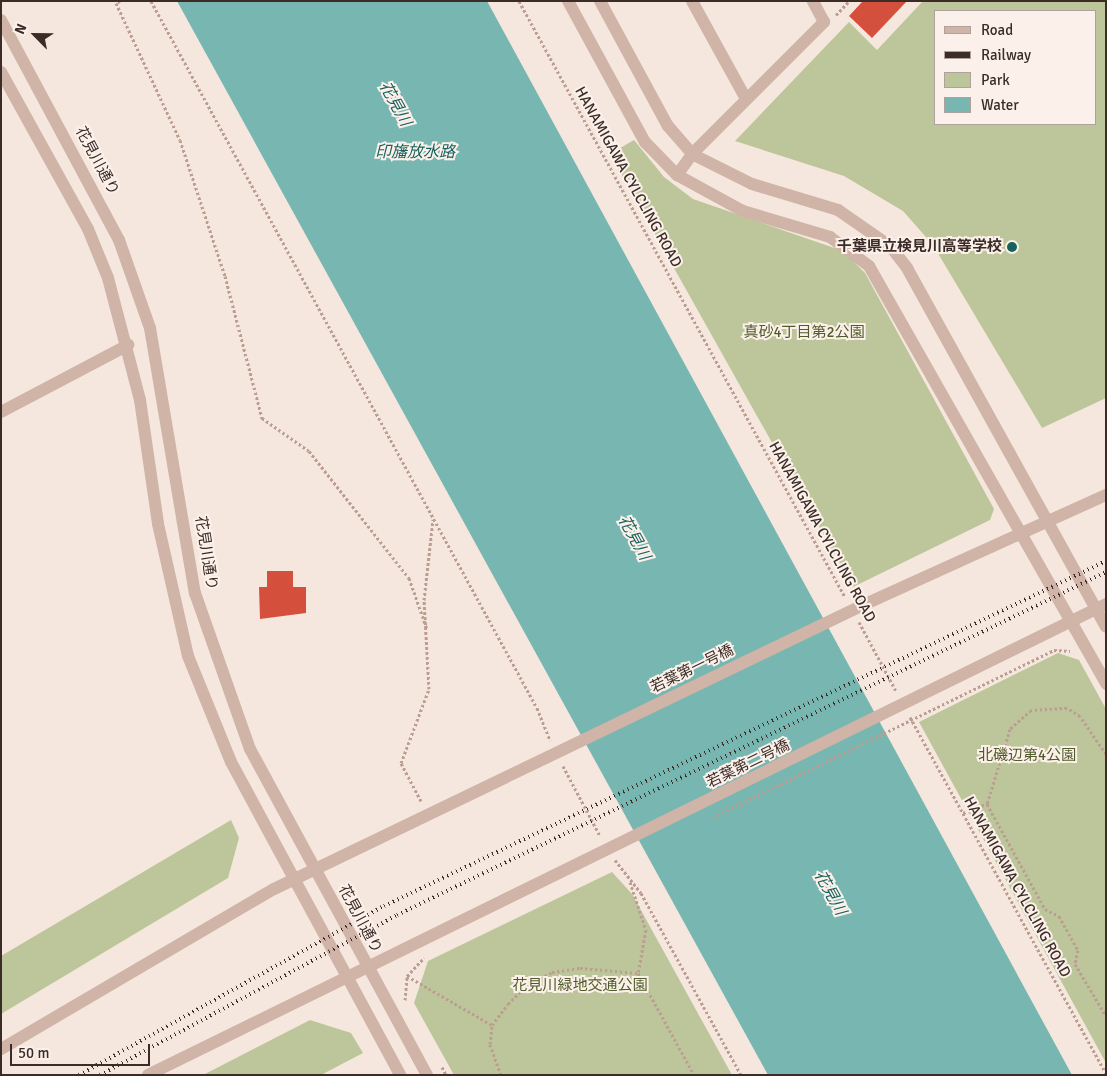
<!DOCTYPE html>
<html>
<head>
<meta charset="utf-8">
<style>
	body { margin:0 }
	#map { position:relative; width:1107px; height:1076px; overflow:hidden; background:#f5e7dd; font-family:Signika,"Noto Sans JP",sans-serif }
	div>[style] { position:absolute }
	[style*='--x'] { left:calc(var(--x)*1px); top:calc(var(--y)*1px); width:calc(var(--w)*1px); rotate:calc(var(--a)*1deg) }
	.green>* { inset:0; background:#bdc69a }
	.water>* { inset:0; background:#78b6b1 }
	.building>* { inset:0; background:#d44f3c }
	.path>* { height:3px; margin-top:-1.5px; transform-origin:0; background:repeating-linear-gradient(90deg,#bb9e91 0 2.5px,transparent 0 5px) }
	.minor>* { height:12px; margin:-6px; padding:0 6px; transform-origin:6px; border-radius:6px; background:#cfb4a7 }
	.rail>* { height:4px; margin-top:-2px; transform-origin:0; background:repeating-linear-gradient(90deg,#3b2c28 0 1px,transparent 0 5px) }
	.dots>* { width:14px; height:14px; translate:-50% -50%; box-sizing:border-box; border:2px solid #fcf1ea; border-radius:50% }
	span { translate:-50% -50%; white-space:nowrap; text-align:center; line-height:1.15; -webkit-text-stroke:4px #fcf1ea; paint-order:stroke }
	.street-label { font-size:15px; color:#3b2c28 }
	.poi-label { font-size:15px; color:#3b2c28; font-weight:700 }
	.right { translate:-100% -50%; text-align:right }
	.park-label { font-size:15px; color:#4f5c29 }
	.water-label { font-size:16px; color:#18625e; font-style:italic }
	.frame { position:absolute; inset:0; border:2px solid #3b2c28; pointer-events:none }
	.legend { position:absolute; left:934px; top:10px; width:162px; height:115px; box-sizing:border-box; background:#fcf1ea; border:1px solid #afa29c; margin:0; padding:6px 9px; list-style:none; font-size:15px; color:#3b2c28 }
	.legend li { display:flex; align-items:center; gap:10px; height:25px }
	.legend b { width:25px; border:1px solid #afa29c }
	.north { position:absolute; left:10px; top:10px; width:50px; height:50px; -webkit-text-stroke:4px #fcf1ea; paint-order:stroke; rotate:293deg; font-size:14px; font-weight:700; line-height:20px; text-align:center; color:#3b2c28 }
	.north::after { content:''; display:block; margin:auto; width:18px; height:22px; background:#3b2c28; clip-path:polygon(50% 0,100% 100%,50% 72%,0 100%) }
	.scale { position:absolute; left:10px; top:1044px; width:140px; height:22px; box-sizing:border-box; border:2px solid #3b2c28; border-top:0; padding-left:6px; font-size:15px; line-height:18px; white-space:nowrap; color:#3b2c28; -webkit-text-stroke:4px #fcf1ea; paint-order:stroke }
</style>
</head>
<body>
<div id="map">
	<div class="green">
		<div style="clip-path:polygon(evenodd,923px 1px,1106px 1px,1106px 398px,1042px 428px,933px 245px,903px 211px,844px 176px,735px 141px,849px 22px,877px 50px,923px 1px,936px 11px,1096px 11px,1096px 124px,936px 124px,936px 11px)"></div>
		<div style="clip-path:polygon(634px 140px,664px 177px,693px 199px,843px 251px,865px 273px,994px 509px,990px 520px,853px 587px,610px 154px)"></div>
		<div style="clip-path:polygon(1058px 653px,1079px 660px,1106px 709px,1106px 1063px,919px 722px)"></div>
		<div style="clip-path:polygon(231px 820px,239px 838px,228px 878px,1px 1014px,1px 956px)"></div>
		<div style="clip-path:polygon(612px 872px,632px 894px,732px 1075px,454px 1075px,414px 1003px,428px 961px)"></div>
		<div style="clip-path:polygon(310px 1020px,351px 1033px,363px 1053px,321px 1075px,203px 1075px)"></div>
	</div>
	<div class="water">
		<div style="clip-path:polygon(177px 1px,487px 1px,1072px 1075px,768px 1075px)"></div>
	</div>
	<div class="building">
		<div style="clip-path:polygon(863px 1px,907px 1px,872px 38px,849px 16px)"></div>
		<div style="clip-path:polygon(267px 571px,293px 571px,293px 587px,306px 587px,306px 613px,260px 619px,259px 587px,267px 587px)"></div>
	</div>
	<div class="path">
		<div style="--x:120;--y:1;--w:4;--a:153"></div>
		<div style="--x:116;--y:3;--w:151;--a:65"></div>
		<div style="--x:180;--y:140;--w:143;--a:71.7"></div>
		<div style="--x:225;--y:276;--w:147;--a:75.4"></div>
		<div style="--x:262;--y:418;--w:57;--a:35.1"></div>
		<div style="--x:309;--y:451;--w:162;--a:51.8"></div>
		<div style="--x:409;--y:578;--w:54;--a:70.6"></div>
		<div style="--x:151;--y:1;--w:806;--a:61.37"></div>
		<div style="--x:537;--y:708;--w:35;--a:68"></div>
		<div style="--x:519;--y:1;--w:679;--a:61.32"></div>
		<div style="--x:836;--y:15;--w:19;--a:-47"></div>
		<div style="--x:859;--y:622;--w:78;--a:61.8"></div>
		<div style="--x:910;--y:717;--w:406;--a:61.2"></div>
		<div style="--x:1106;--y:754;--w:46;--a:-124.4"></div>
		<div style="--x:1080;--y:716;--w:15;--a:-148"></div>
		<div style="--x:1067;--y:708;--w:36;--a:177"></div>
		<div style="--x:1031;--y:710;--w:28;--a:138"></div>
		<div style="--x:1010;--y:729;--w:78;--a:107"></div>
		<div style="--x:987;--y:804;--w:120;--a:61.1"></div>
		<div style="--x:1045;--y:909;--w:16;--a:27"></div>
		<div style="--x:1059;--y:916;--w:39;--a:61"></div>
		<div style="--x:1078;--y:950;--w:14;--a:102"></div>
		<div style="--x:1075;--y:964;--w:61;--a:59.2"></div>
		<div style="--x:563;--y:766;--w:79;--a:62.1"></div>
		<div style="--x:421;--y:801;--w:43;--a:-117.8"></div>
		<div style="--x:401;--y:763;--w:79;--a:-69.3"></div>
		<div style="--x:429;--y:689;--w:89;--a:-93.2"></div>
		<div style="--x:424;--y:600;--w:81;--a:-83.6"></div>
		<div style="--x:963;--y:813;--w:26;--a:-21"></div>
		<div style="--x:713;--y:817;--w:380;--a:-26.1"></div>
		<div style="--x:1054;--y:650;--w:16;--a:4"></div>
		<div style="--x:615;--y:860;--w:42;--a:51.8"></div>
		<div style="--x:641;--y:893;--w:208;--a:61.2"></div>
		<div style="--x:630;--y:882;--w:51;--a:71.6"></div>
		<div style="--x:646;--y:930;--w:44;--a:100.5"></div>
		<div style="--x:407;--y:976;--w:98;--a:30"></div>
		<div style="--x:405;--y:1000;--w:24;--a:-85"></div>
		<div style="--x:407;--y:976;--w:25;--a:-47"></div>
		<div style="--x:442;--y:1067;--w:9;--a:63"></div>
		<div style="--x:501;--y:1075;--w:33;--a:-110"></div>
		<div style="--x:490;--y:1044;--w:19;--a:-84"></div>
		<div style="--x:492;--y:1025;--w:26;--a:-53"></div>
		<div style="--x:508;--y:1004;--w:27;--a:-45"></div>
		<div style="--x:527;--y:985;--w:28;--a:-27"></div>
		<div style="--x:552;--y:972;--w:28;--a:-8"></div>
		<div style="--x:580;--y:968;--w:58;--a:4.9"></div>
		<div style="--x:638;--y:973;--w:116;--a:61.2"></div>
	</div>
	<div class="minor">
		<div style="--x:568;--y:1;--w:161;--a:61.4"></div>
		<div style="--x:645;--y:142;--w:46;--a:45.9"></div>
		<div style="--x:677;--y:175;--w:75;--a:28.6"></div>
		<div style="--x:743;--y:211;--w:91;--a:16.6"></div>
		<div style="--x:830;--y:237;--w:49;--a:36.6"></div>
		<div style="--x:869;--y:266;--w:481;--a:60.4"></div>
		<div style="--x:600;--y:1;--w:142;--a:61.5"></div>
		<div style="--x:668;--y:126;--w:37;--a:49"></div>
		<div style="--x:692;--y:154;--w:67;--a:26.6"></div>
		<div style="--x:752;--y:184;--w:90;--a:16.8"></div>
		<div style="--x:838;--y:210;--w:63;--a:34.7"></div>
		<div style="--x:890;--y:246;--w:28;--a:52"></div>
		<div style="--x:907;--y:268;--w:410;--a:61"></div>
		<div style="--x:692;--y:1;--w:112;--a:61.1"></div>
		<div style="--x:1;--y:20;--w:250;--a:61.8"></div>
		<div style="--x:119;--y:240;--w:93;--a:70.6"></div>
		<div style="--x:150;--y:328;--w:269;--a:80.4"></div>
		<div style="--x:195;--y:593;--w:165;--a:70.6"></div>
		<div style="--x:250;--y:749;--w:371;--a:61.5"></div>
		<div style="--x:1;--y:72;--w:179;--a:61"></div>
		<div style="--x:88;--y:229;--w:53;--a:67.8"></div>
		<div style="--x:108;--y:278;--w:126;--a:75.3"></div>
		<div style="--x:140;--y:400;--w:125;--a:81.7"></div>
		<div style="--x:158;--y:524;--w:135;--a:77.2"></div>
		<div style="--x:188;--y:656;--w:114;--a:67.9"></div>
		<div style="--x:231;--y:762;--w:356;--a:61.6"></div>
		<div style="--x:677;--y:175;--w:26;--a:-54"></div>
		<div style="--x:692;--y:154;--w:187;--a:-45"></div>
		<div style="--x:824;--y:22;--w:24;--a:-118"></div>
		<div style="--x:1;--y:412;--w:144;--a:-27.8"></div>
		<div style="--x:1;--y:1049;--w:316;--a:-30.4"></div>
		<div style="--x:274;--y:889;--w:652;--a:-25.74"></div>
		<div style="--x:861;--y:606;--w:269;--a:-24.4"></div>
		<div style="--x:148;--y:1075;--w:1068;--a:-26.18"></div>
	</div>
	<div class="rail">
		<div style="--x:79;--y:1075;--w:349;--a:-29"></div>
		<div style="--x:384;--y:906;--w:800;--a:-25.54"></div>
		<div style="--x:100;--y:1075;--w:337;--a:-28.3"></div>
		<div style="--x:397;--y:915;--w:788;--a:-25.82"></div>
	</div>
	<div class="dots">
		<div style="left:1012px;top:247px;background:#18625e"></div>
	</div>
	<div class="street-label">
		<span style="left:97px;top:161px;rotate:62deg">花見川通り</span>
		<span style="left:628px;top:177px;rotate:61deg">HANAMIGAWA CYLCLING ROAD</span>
		<span style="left:822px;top:532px;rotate:61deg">HANAMIGAWA CYLCLING ROAD</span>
		<span style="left:206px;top:553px;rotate:81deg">花見川通り</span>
		<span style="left:692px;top:669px;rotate:-26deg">若葉第一号橋</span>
		<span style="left:748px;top:764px;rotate:-26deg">若葉第二号橋</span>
		<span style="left:1017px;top:887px;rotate:61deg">HANAMIGAWA CYLCLING ROAD</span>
		<span style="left:360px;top:919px;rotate:62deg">花見川通り</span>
	</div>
	<div class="poi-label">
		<span class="right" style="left:1002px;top:247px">千葉県立検見川高等学校</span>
	</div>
	<div class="park-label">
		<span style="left:804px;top:333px">真砂4丁目第2公園</span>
		<span style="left:1027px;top:756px">北磯辺第4公園</span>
		<span style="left:580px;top:986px">花見川緑地交通公園</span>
	</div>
	<div class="water-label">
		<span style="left:395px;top:104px;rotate:61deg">花見川</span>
		<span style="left:415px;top:152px">印旛放水路</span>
		<span style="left:634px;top:538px;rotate:61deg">花見川</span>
		<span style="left:830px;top:893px;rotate:61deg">花見川</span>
	</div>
	<div class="frame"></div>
	<ul class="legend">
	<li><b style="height:6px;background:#cfb4a7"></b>Road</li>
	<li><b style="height:6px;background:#3b2c28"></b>Railway</li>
	<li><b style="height:14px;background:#bdc69a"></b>Park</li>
	<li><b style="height:14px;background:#78b6b1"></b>Water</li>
	</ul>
	<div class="north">N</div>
	<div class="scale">50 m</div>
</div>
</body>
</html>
